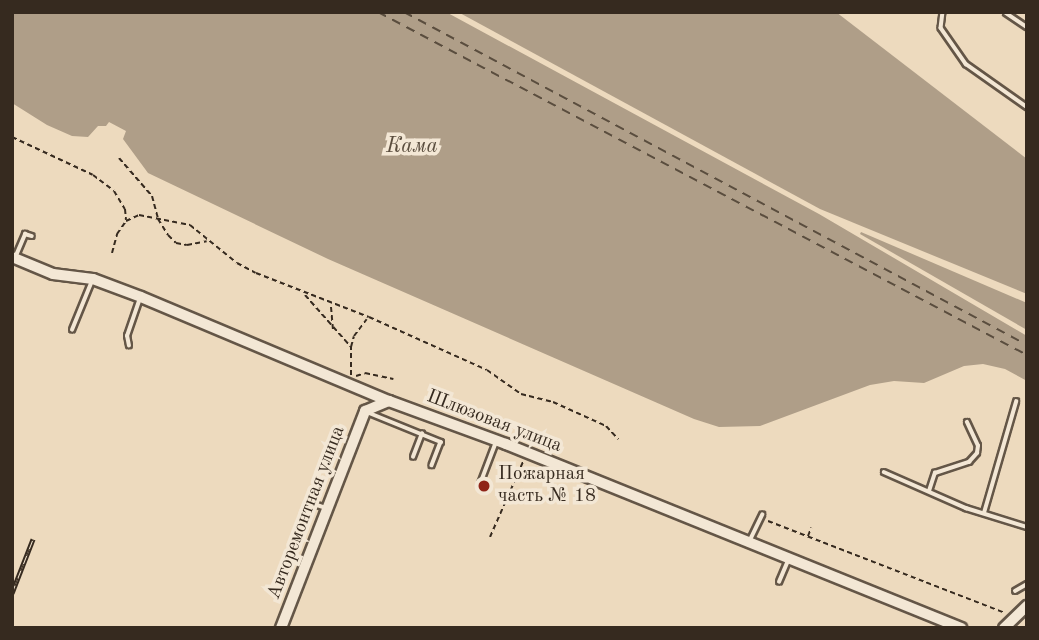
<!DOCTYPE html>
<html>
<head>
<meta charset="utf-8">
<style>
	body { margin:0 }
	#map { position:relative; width:1039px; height:640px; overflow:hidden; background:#eddabe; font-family:"Old Standard TT",serif }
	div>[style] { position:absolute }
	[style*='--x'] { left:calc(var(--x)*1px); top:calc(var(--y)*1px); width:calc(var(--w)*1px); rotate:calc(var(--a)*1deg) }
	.water>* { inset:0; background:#af9e88 }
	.ferry>* { height:2px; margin-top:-1px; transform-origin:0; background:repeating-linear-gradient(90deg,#5a4d3e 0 9px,transparent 0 16px) }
	.path>* { height:2px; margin-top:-1px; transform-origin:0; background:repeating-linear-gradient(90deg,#362a1f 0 5px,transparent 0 8.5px) }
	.roads { filter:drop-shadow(2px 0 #645647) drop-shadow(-2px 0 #645647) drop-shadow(0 2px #645647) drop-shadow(0 -2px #645647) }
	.service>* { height:3.5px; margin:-1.75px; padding:0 1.75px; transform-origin:1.75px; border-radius:1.75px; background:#f3e7d5 }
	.tertiary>* { height:10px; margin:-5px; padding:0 5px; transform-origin:5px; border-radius:5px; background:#f3e7d5 }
	.rail>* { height:5px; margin-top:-2.5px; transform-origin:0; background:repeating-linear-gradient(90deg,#f3e7d5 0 8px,#362a1f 0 16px); box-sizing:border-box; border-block:2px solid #362a1f }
	.dots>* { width:19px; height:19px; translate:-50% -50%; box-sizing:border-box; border:4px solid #f3e7d5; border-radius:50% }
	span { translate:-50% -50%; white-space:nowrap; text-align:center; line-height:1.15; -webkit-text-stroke:7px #f3e7d5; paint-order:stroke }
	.street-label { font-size:19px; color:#362a1f }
	.poi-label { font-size:19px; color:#362a1f }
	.left { translate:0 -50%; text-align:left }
	.water-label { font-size:21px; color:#5a4d3e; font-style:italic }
	.frame { position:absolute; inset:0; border:14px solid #362a1f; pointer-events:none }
</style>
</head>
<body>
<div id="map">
	<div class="water">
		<div style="clip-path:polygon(12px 12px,446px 12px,819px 214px,1027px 336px,1027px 381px,1005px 369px,983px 364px,964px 366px,924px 383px,894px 381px,870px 385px,760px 426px,719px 427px,694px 419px,328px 259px,148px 173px,123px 139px,126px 131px,109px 122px,106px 126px,98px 126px,88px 137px,72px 136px,47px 125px,12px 103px)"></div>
		<div style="clip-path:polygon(458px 12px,836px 12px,1027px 159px,1027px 294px,820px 209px)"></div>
		<div style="clip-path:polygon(861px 232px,1027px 303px,1027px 330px,860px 234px)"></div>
	</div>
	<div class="ferry">
		<div style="--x:378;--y:12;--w:734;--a:27.86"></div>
		<div style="--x:404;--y:12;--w:706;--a:28.12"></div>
	</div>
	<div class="path">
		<div style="--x:12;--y:137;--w:89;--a:25.1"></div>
		<div style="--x:93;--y:175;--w:26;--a:37"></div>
		<div style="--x:114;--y:191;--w:21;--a:59"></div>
		<div style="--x:125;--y:209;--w:11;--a:85"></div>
		<div style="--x:119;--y:158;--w:50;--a:49"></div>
		<div style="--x:152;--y:196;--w:24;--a:75"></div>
		<div style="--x:158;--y:219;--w:19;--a:58"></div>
		<div style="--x:168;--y:235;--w:11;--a:45"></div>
		<div style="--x:176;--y:243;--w:11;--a:10"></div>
		<div style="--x:187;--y:245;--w:20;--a:-11"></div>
		<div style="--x:112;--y:253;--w:20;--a:-75"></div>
		<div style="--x:117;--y:234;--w:16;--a:-55"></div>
		<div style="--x:126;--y:221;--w:14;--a:-25"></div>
		<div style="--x:139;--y:215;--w:52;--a:11.1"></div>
		<div style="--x:190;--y:225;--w:60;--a:39"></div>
		<div style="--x:237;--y:263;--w:21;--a:28"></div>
		<div style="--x:256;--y:273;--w:121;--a:21.3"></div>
		<div style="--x:369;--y:317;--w:129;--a:24.2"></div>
		<div style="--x:487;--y:370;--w:42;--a:35.2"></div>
		<div style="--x:521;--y:394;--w:33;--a:14"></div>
		<div style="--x:553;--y:402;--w:58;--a:24.4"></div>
		<div style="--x:606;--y:426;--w:18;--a:47"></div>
		<div style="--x:305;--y:295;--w:69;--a:48.5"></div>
		<div style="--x:331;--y:307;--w:23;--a:85"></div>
		<div style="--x:351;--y:375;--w:28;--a:-90"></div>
		<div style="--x:351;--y:347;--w:11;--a:-75"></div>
		<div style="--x:354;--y:336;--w:21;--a:-53"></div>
		<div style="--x:356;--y:376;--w:9;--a:-18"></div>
		<div style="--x:365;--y:373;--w:29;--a:12"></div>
		<div style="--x:768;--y:521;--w:254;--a:21.2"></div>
		<div style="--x:808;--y:536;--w:9;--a:-69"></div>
		<div style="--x:490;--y:537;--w:82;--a:-66.3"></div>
	</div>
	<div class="roads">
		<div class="service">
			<div style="--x:943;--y:12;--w:16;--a:97"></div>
			<div style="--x:941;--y:28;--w:44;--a:55.2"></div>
			<div style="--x:966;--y:64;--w:75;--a:35.2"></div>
			<div style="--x:1006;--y:13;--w:25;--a:34"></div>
			<div style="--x:15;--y:258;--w:26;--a:-67"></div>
			<div style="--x:25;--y:234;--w:7;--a:16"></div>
			<div style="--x:72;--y:330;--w:53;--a:-67.8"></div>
			<div style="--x:129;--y:346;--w:10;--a:-101"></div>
			<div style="--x:127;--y:336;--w:39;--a:-71"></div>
			<div style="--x:367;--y:412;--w:80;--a:22.1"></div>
			<div style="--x:441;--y:442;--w:25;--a:111"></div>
			<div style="--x:413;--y:457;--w:25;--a:-69"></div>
			<div style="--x:884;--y:472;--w:90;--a:23.7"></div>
			<div style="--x:966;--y:508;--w:64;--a:17.3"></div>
			<div style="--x:480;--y:484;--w:45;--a:-69.1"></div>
			<div style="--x:929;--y:491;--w:19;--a:-72"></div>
			<div style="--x:935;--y:473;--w:36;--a:-18"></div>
			<div style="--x:969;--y:462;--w:12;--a:-48"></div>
			<div style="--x:977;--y:453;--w:7;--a:-82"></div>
			<div style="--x:978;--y:446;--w:26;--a:-115"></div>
			<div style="--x:311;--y:503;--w:16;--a:18"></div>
			<div style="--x:984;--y:513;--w:116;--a:-73.9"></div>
			<div style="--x:750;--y:540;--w:28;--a:-64"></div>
			<div style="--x:779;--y:582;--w:25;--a:-67"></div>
			<div style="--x:1015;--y:591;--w:14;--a:-30"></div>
		</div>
		<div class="tertiary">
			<div style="--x:12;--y:257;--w:44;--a:22.5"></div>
			<div style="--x:53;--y:274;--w:40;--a:7.1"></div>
			<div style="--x:93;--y:279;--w:51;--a:20.6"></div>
			<div style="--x:141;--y:297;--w:269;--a:22.8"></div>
			<div style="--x:389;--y:401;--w:125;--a:20.2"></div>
			<div style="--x:506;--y:444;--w:491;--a:22"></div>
			<div style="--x:365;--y:411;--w:26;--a:-23"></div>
			<div style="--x:281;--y:628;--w:233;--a:-68.8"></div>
			<div style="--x:1004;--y:628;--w:32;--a:-44"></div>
		</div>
	</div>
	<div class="rail">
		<div style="--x:12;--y:593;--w:58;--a:-68.7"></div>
	</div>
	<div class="dots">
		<div style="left:484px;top:486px;background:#8f2418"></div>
	</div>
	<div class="street-label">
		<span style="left:494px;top:422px;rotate:21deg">Шлюзовая улица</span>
		<span style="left:307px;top:513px;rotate:-69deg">Авторемонтная улица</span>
	</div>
	<div class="poi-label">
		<span class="left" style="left:498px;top:486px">Пожарная<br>часть № 18</span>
	</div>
	<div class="water-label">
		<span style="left:412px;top:147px">Кама</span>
	</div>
	<div class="frame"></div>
</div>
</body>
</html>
